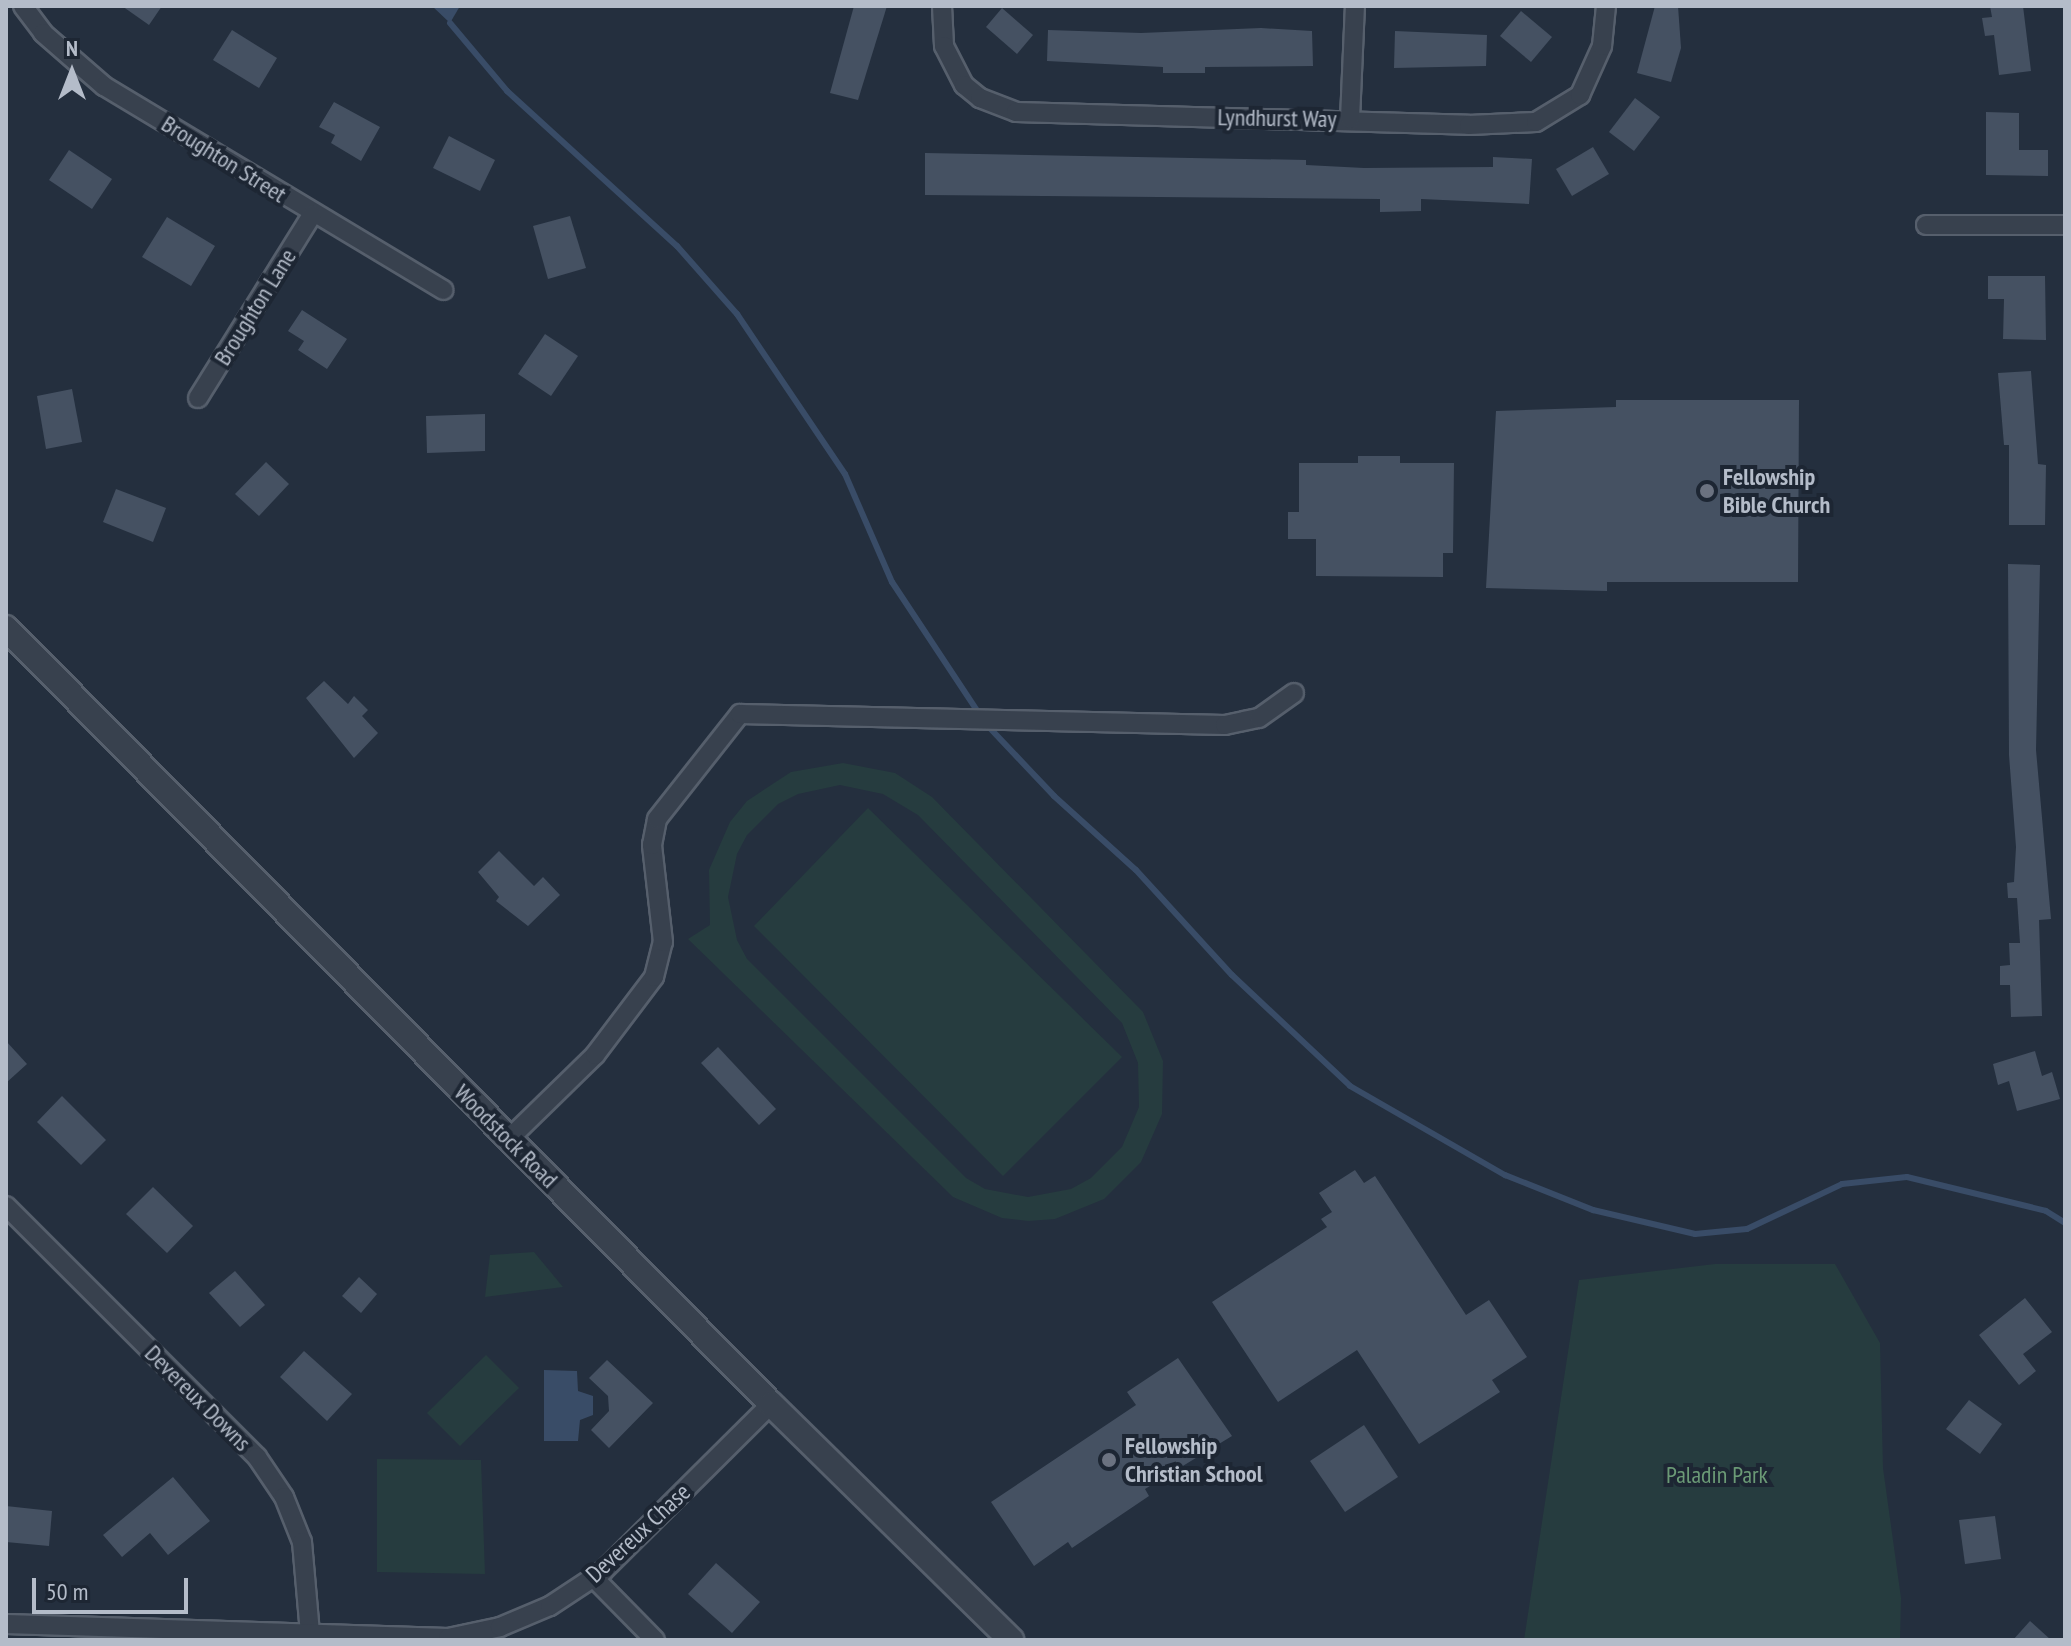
<!DOCTYPE html>
<html>
<head>
<meta charset="utf-8">
<style>
	body { margin:0 }
	#map { position:relative; width:2071px; height:1646px; overflow:hidden; background:#242f3e; font-family:"PT Sans Narrow",sans-serif }
	div>[style] { position:absolute }
	[style*='--x'] { left:calc(var(--x)*1px); top:calc(var(--y)*1px); width:calc(var(--w)*1px); rotate:calc(var(--a)*1deg) }
	.green>* { inset:0; background:#263c3f }
	.water>* { inset:0; background:#394c67 }
	.stream>* { height:6px; margin:-3px; padding:0 3px; transform-origin:3px; border-radius:3px; background:#394c67 }
	.building>* { inset:0; background:#455162 }
	.roads { filter:drop-shadow(2px 0 #565f6c) drop-shadow(-2px 0 #565f6c) drop-shadow(0 2px #565f6c) drop-shadow(0 -2px #565f6c) }
	.minor>* { height:18px; margin:-9px; padding:0 9px; transform-origin:9px; border-radius:9px; background:#38414e }
	.tertiary>* { height:24px; margin:-12px; padding:0 12px; transform-origin:12px; border-radius:12px; background:#38414e }
	.dots>* { width:22px; height:22px; translate:-50% -50%; box-sizing:border-box; border:4px solid #1d2633; border-radius:50% }
	span { translate:-50% -50%; white-space:nowrap; text-align:center; line-height:1.15; -webkit-text-stroke:8px #1d2633; paint-order:stroke }
	.street-label { font-size:24px; color:#b4bcc9 }
	.poi-label { font-size:24px; color:#b4bcc9; font-weight:700 }
	.left { translate:0 -50%; text-align:left }
	.park-label { font-size:24px; color:#6b9a76 }
	.frame { position:absolute; inset:0; border:8px solid #b4bcc9; pointer-events:none }
	.north { position:absolute; left:32px; top:32px; width:80px; height:80px; -webkit-text-stroke:6px #1d2633; paint-order:stroke; rotate:0deg; font-size:22px; font-weight:700; line-height:32px; text-align:center; color:#b4bcc9 }
	.north::after { content:''; display:block; margin:auto; width:28px; height:36px; background:#b4bcc9; clip-path:polygon(50% 0,100% 100%,50% 72%,0 100%) }
	.scale { position:absolute; left:32px; top:1578px; width:156px; height:36px; box-sizing:border-box; border:4px solid #b4bcc9; border-top:0; padding-left:10px; font-size:24px; line-height:28px; white-space:nowrap; color:#b4bcc9; -webkit-text-stroke:6px #1d2633; paint-order:stroke }
</style>
</head>
<body>
<div id="map">
	<div class="green">
		<div style="clip-path:polygon(evenodd,843px 763px,895px 773px,932px 797px,1143px 1012px,1163px 1061px,1162px 1114px,1141px 1162px,1104px 1199px,1055px 1219px,1028px 1221px,1002px 1218px,953px 1197px,688px 939px,710px 925px,709px 870px,730px 822px,747px 801px,791px 772px,843px 763px,840px 785px,883px 794px,918px 815px,1122px 1023px,1138px 1063px,1139px 1107px,1122px 1147px,1091px 1178px,1071px 1189px,1028px 1197px,985px 1189px,966px 1178px,747px 959px,737px 940px,728px 897px,737px 854px,747px 835px,778px 804px,798px 794px,840px 785px)"></div>
		<div style="clip-path:polygon(868px 808px,1122px 1057px,1003px 1176px,754px 926px)"></div>
		<div style="clip-path:polygon(534px 1252px,563px 1287px,485px 1297px,490px 1255px)"></div>
		<div style="clip-path:polygon(1715px 1264px,1835px 1264px,1880px 1343px,1883px 1468px,1901px 1598px,1900px 1640px,1524px 1640px,1579px 1280px)"></div>
		<div style="clip-path:polygon(486px 1355px,519px 1388px,460px 1446px,427px 1413px)"></div>
		<div style="clip-path:polygon(377px 1459px,481px 1460px,485px 1574px,377px 1572px)"></div>
	</div>
	<div class="water">
		<div style="clip-path:polygon(432px 6px,460px 6px,450px 23px)"></div>
		<div style="clip-path:polygon(544px 1370px,577px 1371px,578px 1391px,593px 1396px,593px 1415px,580px 1420px,578px 1441px,544px 1441px)"></div>
	</div>
	<div class="stream">
		<div style="--x:450;--y:23;--w:89;--a:50"></div>
		<div style="--x:507;--y:91;--w:230;--a:42.4"></div>
		<div style="--x:677;--y:246;--w:91;--a:48.6"></div>
		<div style="--x:737;--y:314;--w:193;--a:56"></div>
		<div style="--x:845;--y:474;--w:118;--a:66.5"></div>
		<div style="--x:892;--y:582;--w:159;--a:56.5"></div>
		<div style="--x:986;--y:724;--w:99;--a:46.6"></div>
		<div style="--x:1054;--y:796;--w:110;--a:42.1"></div>
		<div style="--x:1136;--y:870;--w:142;--a:47.6"></div>
		<div style="--x:1232;--y:975;--w:162;--a:43.2"></div>
		<div style="--x:1350;--y:1086;--w:179;--a:29.9"></div>
		<div style="--x:1505;--y:1175;--w:95;--a:21.7"></div>
		<div style="--x:1593;--y:1210;--w:105;--a:13.2"></div>
		<div style="--x:1695;--y:1234;--w:52;--a:-5.5"></div>
		<div style="--x:1747;--y:1229;--w:105;--a:-25.3"></div>
		<div style="--x:1842;--y:1184;--w:65;--a:-6.1"></div>
		<div style="--x:1907;--y:1177;--w:143;--a:13.7"></div>
		<div style="--x:2046;--y:1211;--w:22;--a:32"></div>
	</div>
	<div class="building">
		<div style="clip-path:polygon(122px 6px,162px 6px,149px 25px)"></div>
		<div style="clip-path:polygon(854px 6px,887px 6px,858px 100px,830px 93px)"></div>
		<div style="clip-path:polygon(1655px 6px,1678px 6px,1681px 48px,1671px 82px,1637px 73px)"></div>
		<div style="clip-path:polygon(1990px 6px,2023px 6px,2031px 71px,1999px 75px,1994px 35px,1985px 36px,1982px 18px,1992px 17px)"></div>
		<div style="clip-path:polygon(1002px 8px,1033px 35px,1017px 54px,986px 27px)"></div>
		<div style="clip-path:polygon(1521px 11px,1552px 37px,1531px 62px,1500px 36px)"></div>
		<div style="clip-path:polygon(1261px 28px,1312px 31px,1313px 66px,1205px 67px,1205px 73px,1163px 73px,1163px 67px,1047px 61px,1048px 30px,1141px 33px)"></div>
		<div style="clip-path:polygon(232px 30px,277px 58px,259px 88px,213px 60px)"></div>
		<div style="clip-path:polygon(1395px 31px,1487px 35px,1486px 66px,1394px 68px)"></div>
		<div style="clip-path:polygon(1635px 98px,1660px 117px,1634px 151px,1609px 132px)"></div>
		<div style="clip-path:polygon(334px 102px,380px 127px,361px 161px,331px 143px,335px 135px,319px 127px)"></div>
		<div style="clip-path:polygon(1986px 112px,2019px 113px,2019px 150px,2048px 150px,2048px 176px,1986px 175px)"></div>
		<div style="clip-path:polygon(449px 136px,495px 160px,480px 191px,433px 168px)"></div>
		<div style="clip-path:polygon(1593px 147px,1609px 174px,1572px 196px,1556px 169px)"></div>
		<div style="clip-path:polygon(69px 150px,112px 179px,92px 209px,49px 180px)"></div>
		<div style="clip-path:polygon(925px 153px,1306px 160px,1306px 165px,1364px 168px,1493px 167px,1493px 157px,1532px 159px,1529px 204px,1421px 199px,1421px 211px,1380px 212px,1380px 199px,925px 195px)"></div>
		<div style="clip-path:polygon(570px 216px,586px 268px,548px 279px,533px 226px)"></div>
		<div style="clip-path:polygon(167px 217px,215px 246px,191px 286px,142px 257px)"></div>
		<div style="clip-path:polygon(1988px 276px,2045px 276px,2046px 340px,2003px 339px,2004px 299px,1988px 299px)"></div>
		<div style="clip-path:polygon(302px 310px,347px 339px,327px 369px,298px 350px,304px 341px,288px 331px)"></div>
		<div style="clip-path:polygon(545px 334px,578px 356px,551px 396px,518px 374px)"></div>
		<div style="clip-path:polygon(2031px 371px,2038px 464px,2046px 465px,2045px 525px,2009px 525px,2009px 445px,2004px 445px,1998px 373px)"></div>
		<div style="clip-path:polygon(72px 389px,82px 442px,46px 449px,37px 396px)"></div>
		<div style="clip-path:polygon(1616px 400px,1799px 400px,1798px 582px,1607px 582px,1607px 591px,1486px 588px,1496px 411px,1616px 407px)"></div>
		<div style="clip-path:polygon(485px 414px,485px 451px,427px 453px,426px 416px)"></div>
		<div style="clip-path:polygon(1358px 456px,1400px 456px,1400px 463px,1454px 463px,1453px 553px,1443px 553px,1443px 577px,1316px 576px,1316px 539px,1288px 539px,1288px 512px,1299px 512px,1299px 463px,1358px 463px)"></div>
		<div style="clip-path:polygon(266px 462px,289px 484px,259px 516px,235px 494px)"></div>
		<div style="clip-path:polygon(116px 489px,166px 508px,153px 542px,103px 522px)"></div>
		<div style="clip-path:polygon(2008px 564px,2040px 565px,2036px 750px,2051px 919px,2039px 920px,2042px 1016px,2011px 1017px,2010px 985px,2000px 985px,2000px 966px,2010px 965px,2009px 943px,2020px 943px,2017px 898px,2008px 898px,2007px 883px,2014px 882px,2016px 847px,2009px 755px)"></div>
		<div style="clip-path:polygon(324px 681px,348px 704px,354px 696px,368px 710px,362px 716px,378px 733px,354px 758px,306px 698px)"></div>
		<div style="clip-path:polygon(499px 851px,534px 886px,543px 877px,560px 895px,528px 926px,496px 901px,499px 897px,478px 872px)"></div>
		<div style="clip-path:polygon(6px 1041px,27px 1064px,6px 1083px)"></div>
		<div style="clip-path:polygon(718px 1047px,776px 1109px,759px 1125px,701px 1063px)"></div>
		<div style="clip-path:polygon(2035px 1051px,2042px 1076px,2052px 1072px,2060px 1099px,2017px 1111px,2009px 1081px,1998px 1085px,1993px 1064px)"></div>
		<div style="clip-path:polygon(62px 1096px,106px 1140px,81px 1165px,37px 1122px)"></div>
		<div style="clip-path:polygon(1355px 1170px,1364px 1183px,1375px 1176px,1466px 1315px,1489px 1300px,1527px 1357px,1492px 1380px,1500px 1392px,1419px 1444px,1357px 1350px,1278px 1402px,1212px 1302px,1327px 1227px,1321px 1219px,1332px 1212px,1319px 1193px)"></div>
		<div style="clip-path:polygon(153px 1187px,193px 1226px,167px 1253px,126px 1214px)"></div>
		<div style="clip-path:polygon(235px 1271px,265px 1305px,240px 1327px,209px 1293px)"></div>
		<div style="clip-path:polygon(359px 1277px,377px 1294px,361px 1313px,342px 1296px)"></div>
		<div style="clip-path:polygon(2025px 1298px,2052px 1332px,2023px 1354px,2036px 1371px,2019px 1385px,1979px 1335px)"></div>
		<div style="clip-path:polygon(304px 1351px,352px 1394px,327px 1421px,280px 1377px)"></div>
		<div style="clip-path:polygon(1178px 1358px,1232px 1436px,1145px 1489px,1149px 1496px,1072px 1548px,1068px 1542px,1034px 1566px,991px 1502px,1136px 1405px,1127px 1392px)"></div>
		<div style="clip-path:polygon(607px 1360px,653px 1403px,609px 1448px,591px 1430px,609px 1411px,608px 1396px,589px 1378px)"></div>
		<div style="clip-path:polygon(1969px 1400px,2002px 1424px,1980px 1454px,1946px 1429px)"></div>
		<div style="clip-path:polygon(1364px 1425px,1398px 1477px,1345px 1512px,1310px 1461px)"></div>
		<div style="clip-path:polygon(173px 1477px,210px 1521px,168px 1555px,150px 1533px,122px 1557px,103px 1535px)"></div>
		<div style="clip-path:polygon(6px 1506px,52px 1511px,49px 1546px,6px 1542px)"></div>
		<div style="clip-path:polygon(1995px 1516px,2001px 1559px,1965px 1564px,1959px 1520px)"></div>
		<div style="clip-path:polygon(716px 1563px,760px 1602px,732px 1633px,688px 1594px)"></div>
		<div style="clip-path:polygon(2030px 1621px,2051px 1640px,2013px 1640px)"></div>
	</div>
	<div class="roads">
		<div class="minor">
			<div style="--x:23;--y:6;--w:34;--a:53"></div>
			<div style="--x:43;--y:33;--w:81;--a:41"></div>
			<div style="--x:104;--y:86;--w:396;--a:31"></div>
			<div style="--x:942;--y:6;--w:40;--a:87.1"></div>
			<div style="--x:944;--y:46;--w:44;--a:62.9"></div>
			<div style="--x:964;--y:85;--w:21;--a:39"></div>
			<div style="--x:980;--y:98;--w:39;--a:21"></div>
			<div style="--x:1016;--y:112;--w:453;--a:1.6"></div>
			<div style="--x:1469;--y:125;--w:67;--a:-2.6"></div>
			<div style="--x:1536;--y:122;--w:52;--a:-31.5"></div>
			<div style="--x:1580;--y:95;--w:54;--a:-65.8"></div>
			<div style="--x:1602;--y:46;--w:40;--a:-84.3"></div>
			<div style="--x:1350;--y:119;--w:113;--a:-87.5"></div>
			<div style="--x:1926;--y:225;--w:139;--a:0"></div>
			<div style="--x:198;--y:398;--w:216;--a:-58.1"></div>
			<div style="--x:509;--y:1139;--w:120;--a:-44.3"></div>
			<div style="--x:595;--y:1055;--w:98;--a:-52.9"></div>
			<div style="--x:654;--y:977;--w:36;--a:-76"></div>
			<div style="--x:663;--y:942;--w:98;--a:-96.5"></div>
			<div style="--x:652;--y:845;--w:26;--a:-79"></div>
			<div style="--x:657;--y:819;--w:134;--a:-51.7"></div>
			<div style="--x:740;--y:714;--w:485;--a:1.3"></div>
			<div style="--x:1225;--y:725;--w:35;--a:-12"></div>
			<div style="--x:1259;--y:718;--w:43;--a:-35.5"></div>
			<div style="--x:6;--y:1206;--w:355;--a:45"></div>
			<div style="--x:257;--y:1457;--w:48;--a:56"></div>
			<div style="--x:284;--y:1497;--w:48;--a:68.2"></div>
			<div style="--x:302;--y:1542;--w:92;--a:85"></div>
			<div style="--x:594;--y:1578;--w:87;--a:45.5"></div>
			<div style="--x:6;--y:1624;--w:442;--a:1.8"></div>
			<div style="--x:448;--y:1638;--w:53;--a:-11.9"></div>
			<div style="--x:500;--y:1627;--w:54;--a:-22.8"></div>
			<div style="--x:550;--y:1606;--w:64;--a:-33.4"></div>
			<div style="--x:603;--y:1571;--w:237;--a:-44.8"></div>
		</div>
		<div class="tertiary">
			<div style="--x:6;--y:628;--w:1090;--a:45.41"></div>
			<div style="--x:771;--y:1404;--w:337;--a:44.5"></div>
		</div>
	</div>
	<div class="dots">
		<div style="left:1707px;top:491px;background:#6b7280"></div>
		<div style="left:1109px;top:1460px;background:#6b7280"></div>
	</div>
	<div class="street-label">
		<span style="left:1277px;top:118px;rotate:1deg">Lyndhurst Way</span>
		<span style="left:224px;top:159px;rotate:32deg">Broughton Street</span>
		<span style="left:255px;top:307px;rotate:-58deg">Broughton Lane</span>
		<span style="left:506px;top:1136px;rotate:45deg">Woodstock Road</span>
		<span style="left:198px;top:1398px;rotate:45deg">Devereux Downs</span>
		<span style="left:638px;top:1533px;rotate:-43deg">Devereux Chase</span>
	</div>
	<div class="poi-label">
		<span class="left" style="left:1723px;top:491px">Fellowship<br>Bible Church</span>
		<span class="left" style="left:1125px;top:1460px">Fellowship<br>Christian School</span>
	</div>
	<div class="park-label">
		<span style="left:1717px;top:1475px">Paladin Park</span>
	</div>
	<div class="frame"></div>
	<div class="north">N</div>
	<div class="scale">50 m</div>
</div>
</body>
</html>
